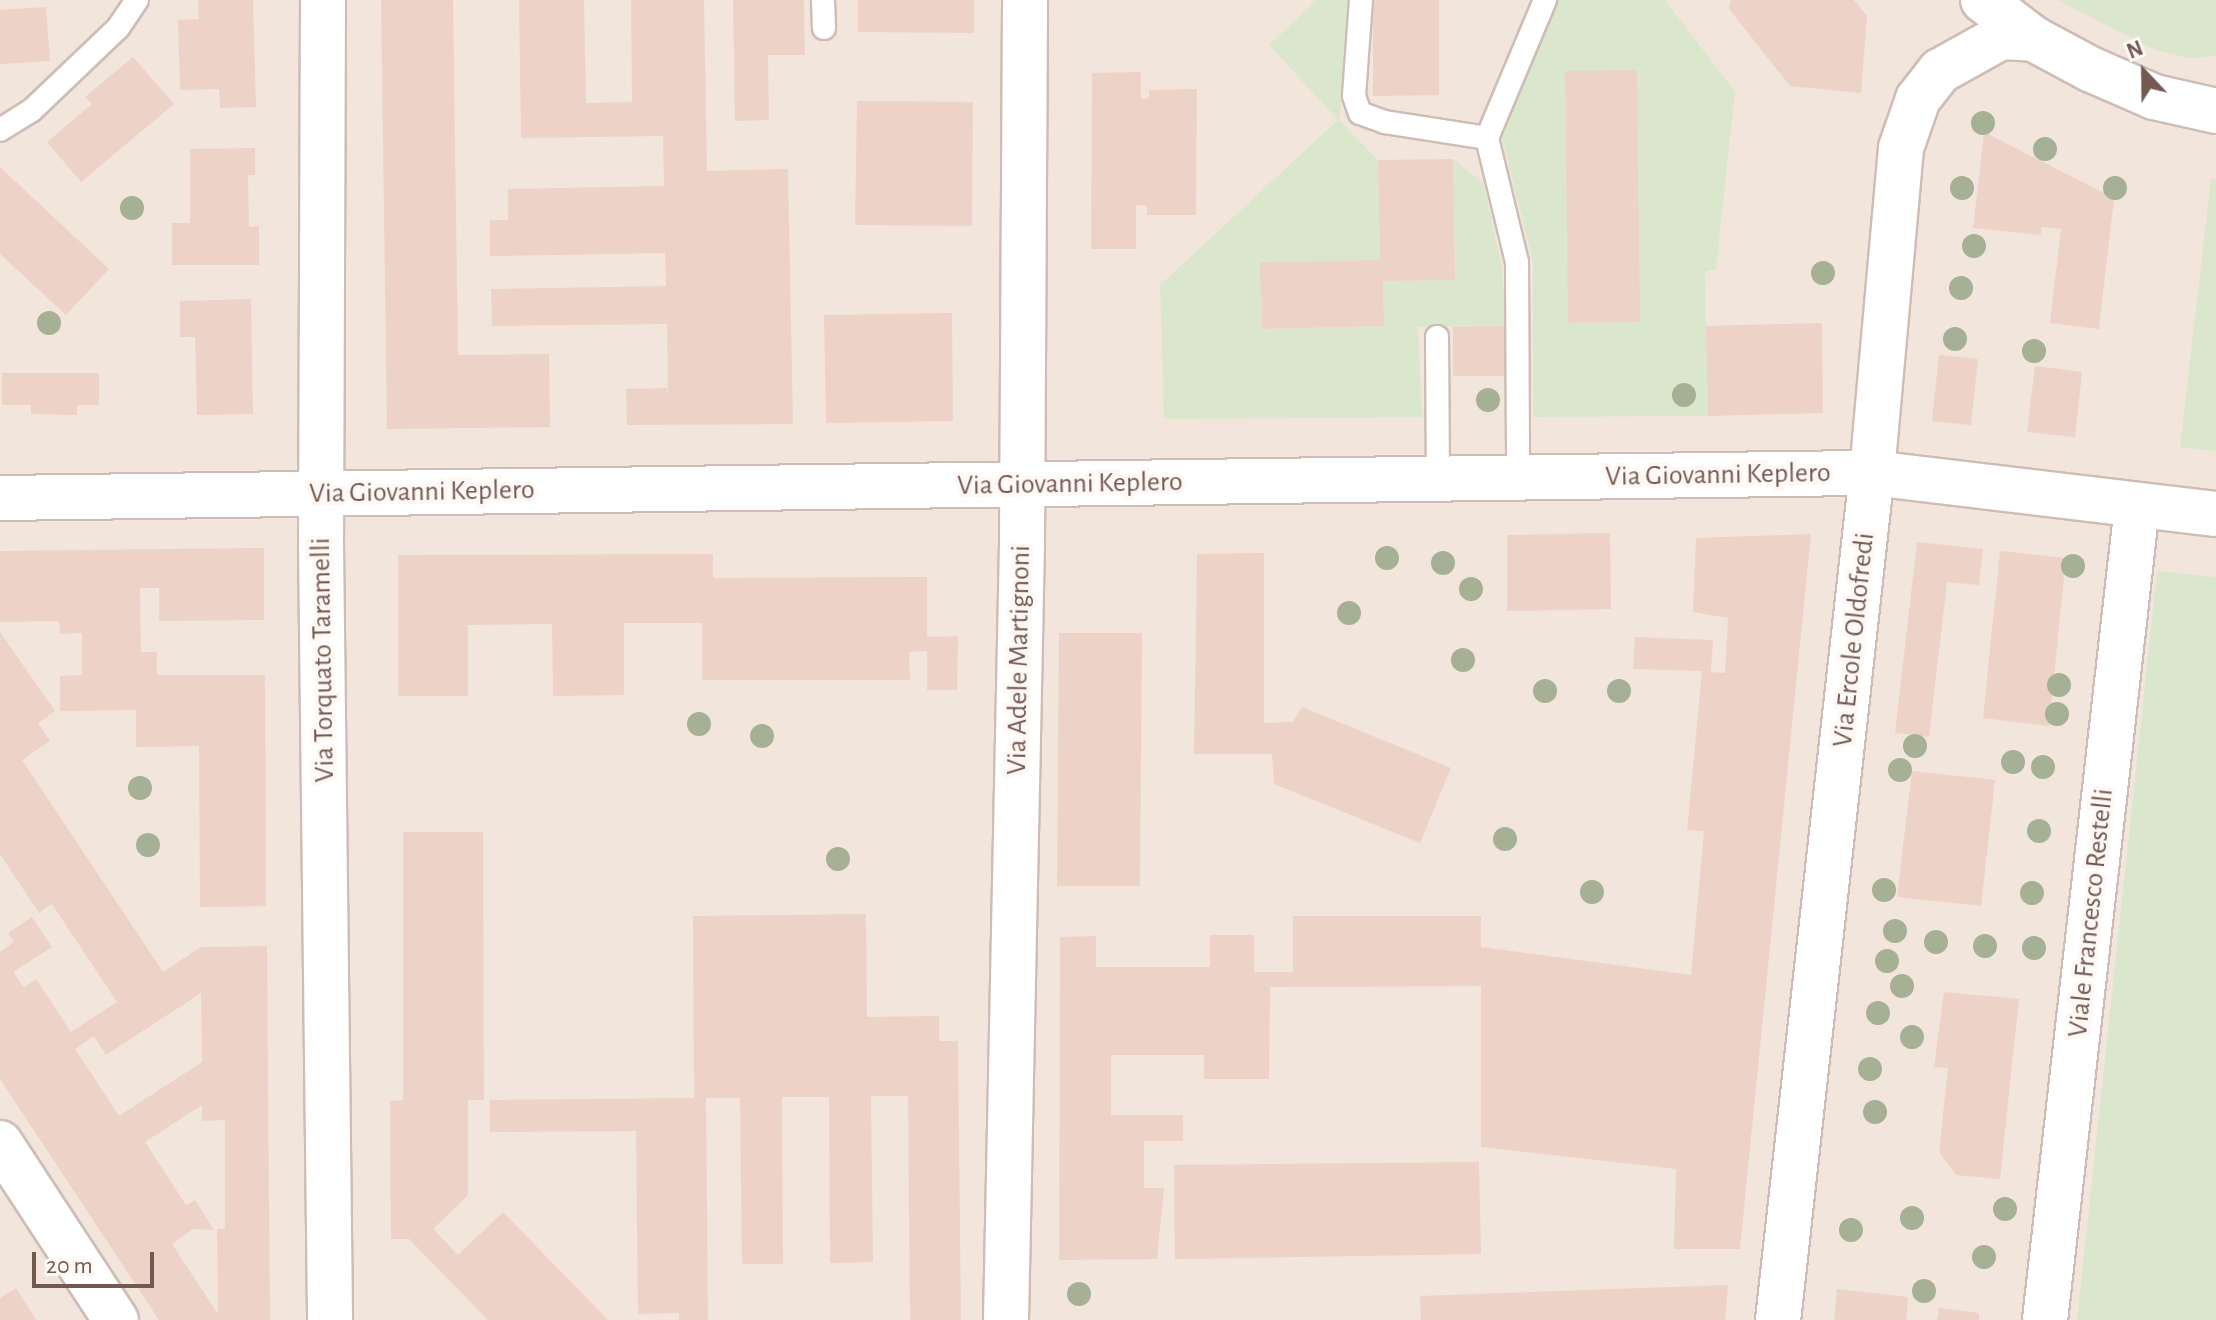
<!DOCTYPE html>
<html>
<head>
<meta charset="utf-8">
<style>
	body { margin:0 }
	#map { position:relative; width:2216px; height:1320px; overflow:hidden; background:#fbf4ed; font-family:"Alegreya Sans",sans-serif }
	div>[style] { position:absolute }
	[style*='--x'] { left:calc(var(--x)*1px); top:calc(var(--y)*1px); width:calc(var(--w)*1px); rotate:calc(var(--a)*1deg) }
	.residential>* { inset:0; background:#f2e5dc }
	.green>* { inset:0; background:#dbe7cd }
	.building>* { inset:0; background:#edd2c8 }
	.roads { filter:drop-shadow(2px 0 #cebdb6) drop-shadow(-2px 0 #cebdb6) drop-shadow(0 2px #cebdb6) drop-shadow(0 -2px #cebdb6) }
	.lane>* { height:22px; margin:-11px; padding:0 11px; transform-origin:11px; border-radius:11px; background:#fff }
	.street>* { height:44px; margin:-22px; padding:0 22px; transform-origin:22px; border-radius:22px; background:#fff }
	.secondary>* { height:44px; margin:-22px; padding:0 22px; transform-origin:22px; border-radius:22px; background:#fff }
	.trees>* { width:24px; height:24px; margin:-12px; border-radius:50%; background:#a5b094 }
	span { translate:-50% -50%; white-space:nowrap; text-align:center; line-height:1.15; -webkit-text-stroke:8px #fdf8f4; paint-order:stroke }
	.street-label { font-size:28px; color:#745952 }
	.north { position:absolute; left:2104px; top:32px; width:80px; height:80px; -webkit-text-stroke:6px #fdf8f4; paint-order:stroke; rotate:338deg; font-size:22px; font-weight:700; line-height:32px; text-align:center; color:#745952 }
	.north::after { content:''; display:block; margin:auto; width:28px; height:36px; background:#745952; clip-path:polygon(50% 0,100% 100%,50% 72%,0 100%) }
	.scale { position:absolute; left:32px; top:1252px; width:122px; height:36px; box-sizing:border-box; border:4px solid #745952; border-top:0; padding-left:10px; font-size:24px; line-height:28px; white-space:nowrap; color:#745952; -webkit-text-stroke:6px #fdf8f4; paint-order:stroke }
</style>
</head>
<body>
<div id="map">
	<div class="residential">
		<div style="clip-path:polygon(0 0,2216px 0,2216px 1320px,0 1320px)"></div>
	</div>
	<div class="green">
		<div style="clip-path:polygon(1317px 0,1352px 0,1339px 120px,1378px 160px,1380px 260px,1261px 262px,1262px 329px,1384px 326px,1383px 281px,1455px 279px,1453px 159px,1483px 183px,1502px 267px,1506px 326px,1418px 327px,1422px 417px,1164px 419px,1160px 285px,1338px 120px,1269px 45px)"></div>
		<div style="clip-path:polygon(1557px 0,1665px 0,1735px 92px,1716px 269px,1705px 271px,1708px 416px,1533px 417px,1533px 262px,1502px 138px)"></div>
		<div style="clip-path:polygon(2057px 0,2216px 0,2216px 56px,2189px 58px,2156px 50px)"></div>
		<div style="clip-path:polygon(2211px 178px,2216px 179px,2216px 451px,2180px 447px)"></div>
		<div style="clip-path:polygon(2157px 571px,2216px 577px,2216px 1320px,2077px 1320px)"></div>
	</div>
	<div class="building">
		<div style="clip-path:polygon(198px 0,253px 0,256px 107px,220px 108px,219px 89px,180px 90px,178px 20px,199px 19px)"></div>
		<div style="clip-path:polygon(381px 0,453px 0,458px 355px,549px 354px,550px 427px,387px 429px)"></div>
		<div style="clip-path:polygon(519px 0,584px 0,586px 103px,632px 102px,631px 0,704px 0,707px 171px,788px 169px,793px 424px,627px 425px,626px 389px,667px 388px,668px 397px,667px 324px,492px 326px,491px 289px,666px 286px,665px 253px,490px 256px,490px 220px,508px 220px,508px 189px,664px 186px,663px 136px,521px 138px)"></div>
		<div style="clip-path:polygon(733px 0,804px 0,805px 55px,768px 55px,769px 120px,735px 121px)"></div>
		<div style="clip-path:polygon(858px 0,974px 0,974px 33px,858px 32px)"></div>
		<div style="clip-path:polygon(1373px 0,1439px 0,1439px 95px,1373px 96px)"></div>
		<div style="clip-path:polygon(1731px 0,1854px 0,1867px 16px,1861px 93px,1790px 86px,1729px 9px)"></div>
		<div style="clip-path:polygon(46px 7px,50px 61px,0 64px,0 10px)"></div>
		<div style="clip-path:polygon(133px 57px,174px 104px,81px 182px,47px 142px,92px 104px,85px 97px)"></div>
		<div style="clip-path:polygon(1637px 70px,1640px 322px,1568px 323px,1565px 71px)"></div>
		<div style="clip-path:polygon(1141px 72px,1141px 99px,1149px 98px,1149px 90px,1197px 89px,1196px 215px,1147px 215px,1147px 206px,1136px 205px,1136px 249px,1091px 249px,1092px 73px)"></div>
		<div style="clip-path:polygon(857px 101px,973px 102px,972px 226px,855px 225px)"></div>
		<div style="clip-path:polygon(1984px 132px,2114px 198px,2099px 329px,2050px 323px,2061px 229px,2042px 227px,2041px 235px,1973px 228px)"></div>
		<div style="clip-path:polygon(255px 148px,255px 175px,248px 175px,249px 227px,259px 226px,259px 265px,172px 265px,172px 223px,190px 223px,190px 149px)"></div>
		<div style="clip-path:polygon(1453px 159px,1455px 280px,1383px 281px,1384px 326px,1262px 329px,1260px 262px,1380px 260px,1378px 160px)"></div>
		<div style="clip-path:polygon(0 167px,109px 269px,66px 315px,0 254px)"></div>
		<div style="clip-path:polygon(251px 299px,253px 414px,197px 415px,195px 337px,180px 337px,180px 301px)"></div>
		<div style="clip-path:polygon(952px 313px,953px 421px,826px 423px,824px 315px)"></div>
		<div style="clip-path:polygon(1822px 323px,1823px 413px,1708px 416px,1706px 326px)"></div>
		<div style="clip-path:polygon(1506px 326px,1506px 376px,1453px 376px,1453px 327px)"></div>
		<div style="clip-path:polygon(1939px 355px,1978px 359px,1971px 425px,1932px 421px)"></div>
		<div style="clip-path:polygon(2035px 366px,2082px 372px,2075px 437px,2027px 432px)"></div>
		<div style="clip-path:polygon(2px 373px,99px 373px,99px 405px,77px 405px,77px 415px,31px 414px,31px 405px,2px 405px)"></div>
		<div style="clip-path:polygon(1610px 533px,1611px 609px,1507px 611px,1507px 535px)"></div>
		<div style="clip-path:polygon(1811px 534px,1740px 1249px,1674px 1249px,1676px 1169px,1481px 1147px,1481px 986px,1270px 987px,1269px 1079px,1204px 1079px,1204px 1055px,1111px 1055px,1111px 1115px,1183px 1115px,1183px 1141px,1144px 1141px,1144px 1188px,1164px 1188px,1157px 1259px,1059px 1260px,1060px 937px,1096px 936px,1096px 967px,1210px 967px,1210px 935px,1254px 935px,1254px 972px,1293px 972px,1293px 916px,1481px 916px,1481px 947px,1691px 975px,1704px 831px,1687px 830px,1702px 671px,1633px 669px,1635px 637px,1713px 640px,1711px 672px,1725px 673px,1728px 618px,1693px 612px,1696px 538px)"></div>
		<div style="clip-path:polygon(1917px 542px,1983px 549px,1979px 585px,1947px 582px,1929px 737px,1895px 733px)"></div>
		<div style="clip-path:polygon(264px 548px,264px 620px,159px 621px,159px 588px,140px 588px,141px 652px,157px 652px,157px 675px,265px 675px,266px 906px,200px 907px,199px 746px,136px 747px,136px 710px,60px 711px,60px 676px,82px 675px,82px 633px,60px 634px,59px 621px,0 622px,0 551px)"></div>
		<div style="clip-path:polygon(2000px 551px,2066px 558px,2049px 726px,1983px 718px)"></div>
		<div style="clip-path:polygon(1264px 553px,1264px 723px,1293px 722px,1302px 707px,1451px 768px,1420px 843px,1274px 784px,1272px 754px,1194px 754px,1197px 554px)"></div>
		<div style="clip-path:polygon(713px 554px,713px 578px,927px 577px,927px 637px,958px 636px,957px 690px,927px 690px,927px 651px,909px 652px,910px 680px,702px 680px,702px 623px,624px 623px,624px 695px,553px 696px,552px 624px,468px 625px,468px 696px,398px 696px,398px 555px)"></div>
		<div style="clip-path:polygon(evenodd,0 632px,55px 711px,38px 723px,50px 741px,22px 760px,163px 972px,201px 947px,267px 946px,270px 1320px,159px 1320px,0 1079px,0 952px,14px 942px,8px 933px,32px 917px,52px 947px,13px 972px,24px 988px,36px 979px,71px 1032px,117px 1002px,52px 904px,39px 913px,0 854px,0 632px,201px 993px,202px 1062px,119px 1116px,75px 1049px,94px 1036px,106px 1055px,201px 993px,0 632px,202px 1105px,202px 1121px,225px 1120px,225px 1229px,217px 1229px,218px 1314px,172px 1244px,193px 1229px,214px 1230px,195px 1200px,186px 1205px,145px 1142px,202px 1105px)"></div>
		<div style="clip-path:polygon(1059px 633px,1142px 633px,1140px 886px,1057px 886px)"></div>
		<div style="clip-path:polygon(1912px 771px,1995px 780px,1981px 906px,1897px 897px)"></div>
		<div style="clip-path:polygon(403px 832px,483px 832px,484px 1100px,468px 1100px,468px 1195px,433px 1229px,458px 1255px,503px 1212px,608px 1320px,488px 1320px,409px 1239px,391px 1239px,390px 1101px,403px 1100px)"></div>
		<div style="clip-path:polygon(866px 914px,867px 1017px,939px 1016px,939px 1041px,958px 1041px,961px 1320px,910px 1320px,908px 1096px,871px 1096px,873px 1262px,830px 1263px,829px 1097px,782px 1097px,783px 1264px,742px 1264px,740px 1098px,706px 1098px,708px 1320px,679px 1320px,679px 1313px,638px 1314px,636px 1131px,490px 1132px,490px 1100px,694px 1098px,693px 916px)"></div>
		<div style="clip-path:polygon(1944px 992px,2019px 999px,2000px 1179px,1956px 1175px,1939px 1152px,1948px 1068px,1934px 1067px)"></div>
		<div style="clip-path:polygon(1479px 1162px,1481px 1254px,1175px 1259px,1174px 1165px)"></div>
		<div style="clip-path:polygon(1728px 1285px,1725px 1320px,1421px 1320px,1420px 1296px)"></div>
		<div style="clip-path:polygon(16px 1288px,36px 1320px,0 1320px,0 1298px)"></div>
		<div style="clip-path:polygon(1837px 1289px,1908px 1297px,1906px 1320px,1834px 1320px)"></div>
		<div style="clip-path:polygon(1939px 1308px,1979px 1313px,1979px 1320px,1937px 1320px)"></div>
	</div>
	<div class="roads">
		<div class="lane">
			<div style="--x:823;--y:0;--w:28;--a:88"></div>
			<div style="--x:1361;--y:0;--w:96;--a:94.2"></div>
			<div style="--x:1354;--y:96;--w:18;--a:71"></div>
			<div style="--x:1360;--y:113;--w:27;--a:20"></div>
			<div style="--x:1385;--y:122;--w:103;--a:8.9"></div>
			<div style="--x:1487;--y:138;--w:128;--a:76.4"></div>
			<div style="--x:1517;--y:262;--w:216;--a:89.7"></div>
			<div style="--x:0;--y:130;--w:36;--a:-32"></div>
			<div style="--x:31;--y:111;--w:120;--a:-43.7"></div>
			<div style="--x:118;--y:28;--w:34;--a:-56"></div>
			<div style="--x:1487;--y:138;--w:150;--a:-67.2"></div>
			<div style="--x:1437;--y:337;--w:142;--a:89.6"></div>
		</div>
		<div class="street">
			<div style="--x:1983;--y:0;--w:64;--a:37.4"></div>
			<div style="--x:2034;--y:39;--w:64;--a:28.2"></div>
			<div style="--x:2090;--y:69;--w:70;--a:23.6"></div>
			<div style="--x:2154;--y:97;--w:64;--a:12.7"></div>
			<div style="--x:0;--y:498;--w:1872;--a:-0.77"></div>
			<div style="--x:1872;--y:473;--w:346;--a:6.8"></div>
			<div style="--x:0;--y:1143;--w:212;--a:56.8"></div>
			<div style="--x:1006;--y:1320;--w:778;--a:-88.82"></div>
			<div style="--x:1022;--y:542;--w:542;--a:-89.68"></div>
			<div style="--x:1778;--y:1320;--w:852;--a:-83.67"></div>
			<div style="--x:1872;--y:473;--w:326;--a:-84.9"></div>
			<div style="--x:1901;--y:148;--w:52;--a:-70.9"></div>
			<div style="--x:1918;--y:99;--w:36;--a:-52"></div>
			<div style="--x:1940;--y:71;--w:70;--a:-29.1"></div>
			<div style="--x:2001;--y:37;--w:33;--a:3"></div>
			<div style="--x:2045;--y:1320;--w:819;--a:-83.55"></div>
		</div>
		<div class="secondary">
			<div style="--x:323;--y:0;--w:545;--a:90.21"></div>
			<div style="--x:321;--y:545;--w:775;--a:89.33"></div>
		</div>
	</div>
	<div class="trees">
		<div style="left:1983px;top:123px"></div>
		<div style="left:2045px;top:149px"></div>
		<div style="left:1962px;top:188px"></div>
		<div style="left:2115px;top:188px"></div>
		<div style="left:132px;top:208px"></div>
		<div style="left:1974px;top:246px"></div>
		<div style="left:1823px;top:273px"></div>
		<div style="left:1961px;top:288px"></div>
		<div style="left:49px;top:323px"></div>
		<div style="left:1955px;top:339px"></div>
		<div style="left:2034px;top:351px"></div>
		<div style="left:1684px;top:395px"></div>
		<div style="left:1488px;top:400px"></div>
		<div style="left:1387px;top:558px"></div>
		<div style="left:1443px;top:563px"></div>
		<div style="left:2073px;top:566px"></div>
		<div style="left:1471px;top:589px"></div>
		<div style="left:1349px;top:613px"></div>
		<div style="left:1463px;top:660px"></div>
		<div style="left:2059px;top:685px"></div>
		<div style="left:1545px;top:691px"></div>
		<div style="left:1619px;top:691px"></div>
		<div style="left:2057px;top:714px"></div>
		<div style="left:699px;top:724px"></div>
		<div style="left:762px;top:736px"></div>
		<div style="left:1915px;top:746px"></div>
		<div style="left:2013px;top:762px"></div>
		<div style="left:2043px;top:767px"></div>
		<div style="left:1900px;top:770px"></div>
		<div style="left:140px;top:788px"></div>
		<div style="left:2039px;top:831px"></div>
		<div style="left:1505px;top:839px"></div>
		<div style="left:148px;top:845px"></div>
		<div style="left:838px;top:859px"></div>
		<div style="left:1884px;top:890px"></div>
		<div style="left:1592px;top:892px"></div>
		<div style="left:2032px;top:893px"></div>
		<div style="left:1895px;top:931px"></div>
		<div style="left:1936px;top:942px"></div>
		<div style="left:1985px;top:946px"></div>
		<div style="left:2034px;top:948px"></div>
		<div style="left:1887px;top:961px"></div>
		<div style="left:1902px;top:986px"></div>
		<div style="left:1878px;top:1013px"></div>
		<div style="left:1912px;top:1037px"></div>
		<div style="left:1870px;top:1069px"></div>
		<div style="left:1875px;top:1112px"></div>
		<div style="left:2005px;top:1209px"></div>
		<div style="left:1912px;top:1218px"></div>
		<div style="left:1851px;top:1230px"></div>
		<div style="left:1984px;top:1257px"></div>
		<div style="left:1924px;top:1291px"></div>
		<div style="left:1079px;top:1294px"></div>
	</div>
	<div class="street-label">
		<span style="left:1718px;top:475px;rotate:-1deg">Via Giovanni Keplero</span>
		<span style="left:1070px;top:484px;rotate:-1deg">Via Giovanni Keplero</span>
		<span style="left:422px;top:492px;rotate:-1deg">Via Giovanni Keplero</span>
		<span style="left:1854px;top:640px;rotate:-84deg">Via Ercole Oldofredi</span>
		<span style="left:323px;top:660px;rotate:-91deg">Via Torquato Taramelli</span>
		<span style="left:1019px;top:660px;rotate:-89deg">Via Adele Martignoni</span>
		<span style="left:2091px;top:913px;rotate:-84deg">Viale Francesco Restelli</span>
	</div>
	<div class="north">N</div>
	<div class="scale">20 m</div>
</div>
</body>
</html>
